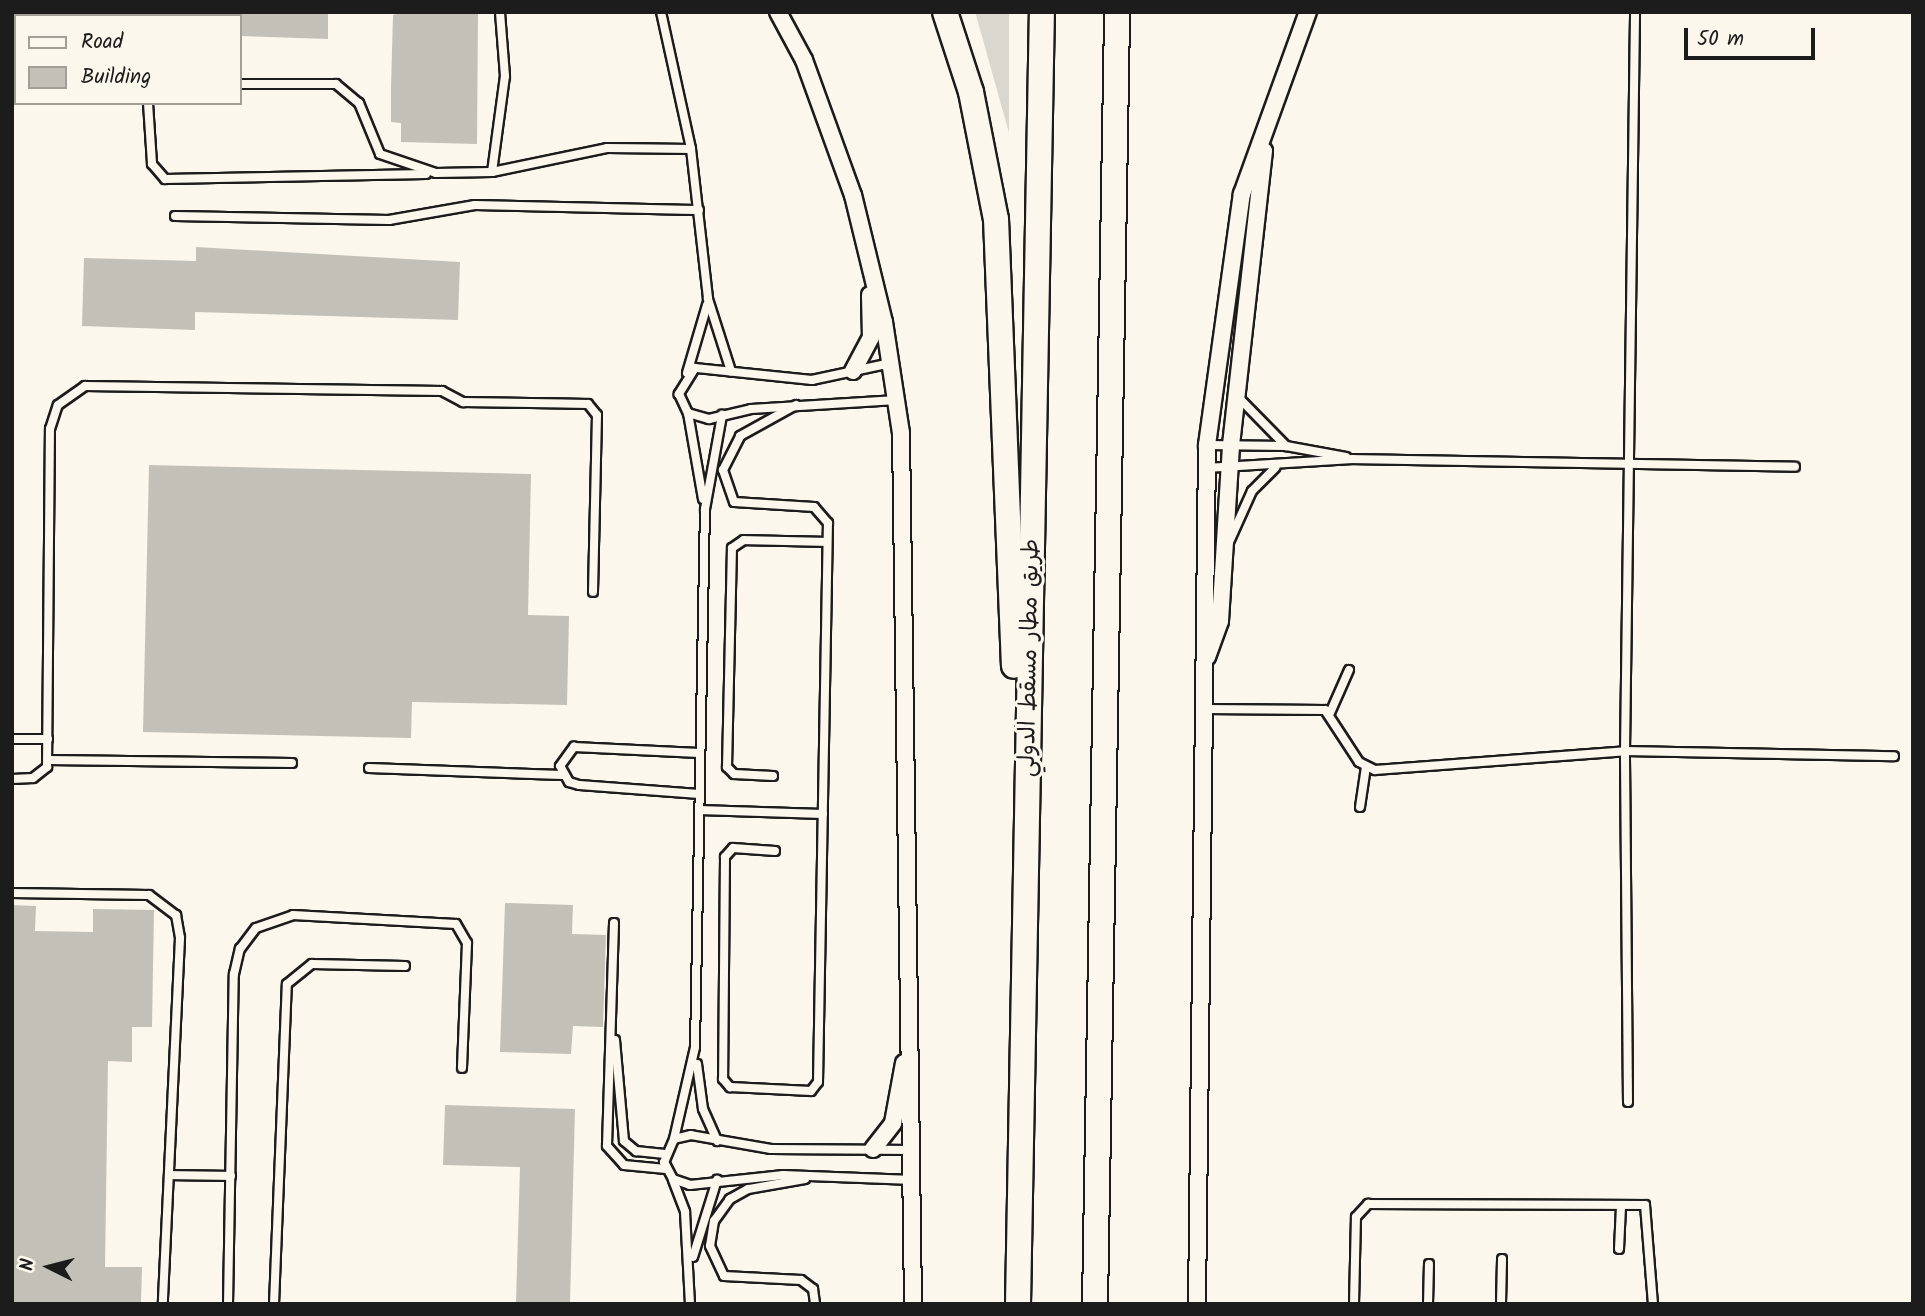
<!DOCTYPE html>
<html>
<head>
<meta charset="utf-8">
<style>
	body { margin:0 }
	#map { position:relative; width:1925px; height:1316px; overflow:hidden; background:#fbf7ec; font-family:Kalam,"Playpen Sans Arabic",sans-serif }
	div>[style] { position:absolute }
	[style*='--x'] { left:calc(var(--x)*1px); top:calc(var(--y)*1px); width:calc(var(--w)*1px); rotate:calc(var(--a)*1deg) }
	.green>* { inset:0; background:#dad7ce }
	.building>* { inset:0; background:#c3c0b8 }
	.roads { filter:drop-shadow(2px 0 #1c1c1c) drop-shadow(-2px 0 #1c1c1c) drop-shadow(0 2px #1c1c1c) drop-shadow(0 -2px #1c1c1c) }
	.service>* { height:8px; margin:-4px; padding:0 4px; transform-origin:4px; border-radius:4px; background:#fbf7ec }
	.minor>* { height:16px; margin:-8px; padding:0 8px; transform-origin:8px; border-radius:8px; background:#fbf7ec }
	.primary>* { height:24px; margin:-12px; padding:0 12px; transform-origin:12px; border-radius:12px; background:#fbf7ec }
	span { translate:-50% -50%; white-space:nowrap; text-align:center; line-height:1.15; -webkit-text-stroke:6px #fbf7ec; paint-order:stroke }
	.street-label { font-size:23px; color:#1c1c1c }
	.frame { position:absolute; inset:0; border:14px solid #1c1c1c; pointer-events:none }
	.legend { position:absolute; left:14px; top:14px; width:228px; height:91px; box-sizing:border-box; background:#fbf7ec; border:2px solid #a29f99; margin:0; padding:9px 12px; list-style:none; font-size:21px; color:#1c1c1c }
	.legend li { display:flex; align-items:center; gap:14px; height:35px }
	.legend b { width:35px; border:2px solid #a29f99 }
	.north { position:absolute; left:14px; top:1232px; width:70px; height:70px; -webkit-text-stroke:5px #fbf7ec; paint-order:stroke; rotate:276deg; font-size:19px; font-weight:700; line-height:28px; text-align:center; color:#1c1c1c }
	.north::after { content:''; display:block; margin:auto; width:24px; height:32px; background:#1c1c1c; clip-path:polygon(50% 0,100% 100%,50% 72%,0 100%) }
	.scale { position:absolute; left:1684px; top:28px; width:131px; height:32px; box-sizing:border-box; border:4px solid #1c1c1c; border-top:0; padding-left:9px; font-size:21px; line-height:24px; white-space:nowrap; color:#1c1c1c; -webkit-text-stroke:5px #fbf7ec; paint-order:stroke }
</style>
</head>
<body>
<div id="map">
	<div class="green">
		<div style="clip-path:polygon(975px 12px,1009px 12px,1009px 133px,976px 15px)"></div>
	</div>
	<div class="building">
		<div style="clip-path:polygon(110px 12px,173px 12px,186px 13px,110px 16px)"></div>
		<div style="clip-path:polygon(203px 12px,328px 12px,328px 39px,240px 36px,240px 16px)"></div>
		<div style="clip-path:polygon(402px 12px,478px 12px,477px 144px,401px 142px,401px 123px,391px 122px,391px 87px,393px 15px)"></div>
		<div style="clip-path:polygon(196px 247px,460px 262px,458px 320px,195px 312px,195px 330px,82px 326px,84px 258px,196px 261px)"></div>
		<div style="clip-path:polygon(149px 465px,531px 474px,528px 615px,569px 616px,567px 705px,412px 702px,411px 738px,143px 732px)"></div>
		<div style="clip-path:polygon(505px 903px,573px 905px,572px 934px,606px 935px,603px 1027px,573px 1026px,571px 1054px,500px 1052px)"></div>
		<div style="clip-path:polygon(12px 905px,36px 906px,35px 931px,93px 932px,93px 909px,154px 910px,152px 1027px,132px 1027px,132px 1062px,108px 1061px,105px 1267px,142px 1267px,141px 1304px,12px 1304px)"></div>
		<div style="clip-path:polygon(445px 1105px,575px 1109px,570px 1304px,516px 1302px,520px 1167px,443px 1165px)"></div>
	</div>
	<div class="roads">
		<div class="service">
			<div style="--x:661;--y:12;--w:140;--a:77.6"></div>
			<div style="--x:691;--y:149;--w:151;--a:83.5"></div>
			<div style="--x:708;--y:299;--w:76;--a:72.3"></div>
			<div style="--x:91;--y:16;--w:4;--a:-90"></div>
			<div style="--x:240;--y:84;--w:96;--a:0"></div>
			<div style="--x:336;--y:84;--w:30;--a:40"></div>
			<div style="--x:359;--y:103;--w:55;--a:67.6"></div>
			<div style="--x:380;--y:154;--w:59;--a:18.7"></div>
			<div style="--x:436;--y:173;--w:56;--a:-1"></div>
			<div style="--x:492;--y:172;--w:117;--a:-11.8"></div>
			<div style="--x:607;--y:148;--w:84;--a:0.7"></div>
			<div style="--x:148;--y:103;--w:61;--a:86.2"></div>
			<div style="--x:152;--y:164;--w:20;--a:49"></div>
			<div style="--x:165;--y:179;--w:261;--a:-1.1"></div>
			<div style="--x:492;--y:172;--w:97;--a:-82.3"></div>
			<div style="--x:505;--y:76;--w:64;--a:-94.5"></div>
			<div style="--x:175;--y:216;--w:214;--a:1.1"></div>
			<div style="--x:389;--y:220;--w:87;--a:-9.9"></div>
			<div style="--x:475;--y:205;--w:224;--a:1.3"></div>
			<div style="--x:891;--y:363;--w:81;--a:167.9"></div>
			<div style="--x:812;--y:380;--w:118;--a:-174.1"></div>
			<div style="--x:695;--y:368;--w:31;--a:122"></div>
			<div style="--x:679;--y:394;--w:21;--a:65"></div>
			<div style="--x:688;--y:413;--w:22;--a:16"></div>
			<div style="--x:709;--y:419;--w:43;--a:-13.4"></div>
			<div style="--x:751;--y:409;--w:146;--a:-3.5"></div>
			<div style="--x:687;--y:373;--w:71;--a:-73.6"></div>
			<div style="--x:1240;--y:399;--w:66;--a:45.6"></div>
			<div style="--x:688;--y:413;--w:87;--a:80.1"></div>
			<div style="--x:1207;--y:445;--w:79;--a:0.7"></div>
			<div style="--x:1286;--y:446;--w:61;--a:10.4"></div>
			<div style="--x:1206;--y:468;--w:147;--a:-3.5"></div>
			<div style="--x:1353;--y:459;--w:442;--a:1"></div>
			<div style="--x:1229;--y:542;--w:56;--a:-65.7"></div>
			<div style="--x:1252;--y:491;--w:33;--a:-45"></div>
			<div style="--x:1206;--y:709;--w:119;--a:0.5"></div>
			<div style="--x:1325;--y:710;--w:62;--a:56.8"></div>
			<div style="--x:1359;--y:762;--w:18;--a:27"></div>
			<div style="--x:1375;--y:770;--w:251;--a:-4.3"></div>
			<div style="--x:1625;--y:751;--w:269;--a:1.1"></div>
			<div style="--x:1330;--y:713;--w:47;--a:-66.2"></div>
			<div style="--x:12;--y:739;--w:36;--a:0"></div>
			<div style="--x:48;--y:760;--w:244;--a:0.7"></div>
			<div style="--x:369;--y:768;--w:193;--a:2.1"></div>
			<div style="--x:773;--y:776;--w:39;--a:-177"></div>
			<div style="--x:734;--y:774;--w:10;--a:-135"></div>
			<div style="--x:727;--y:767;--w:219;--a:-88.7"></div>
			<div style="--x:732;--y:548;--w:14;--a:-34"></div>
			<div style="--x:744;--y:540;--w:82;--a:1.4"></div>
			<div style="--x:12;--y:779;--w:21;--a:-3"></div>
			<div style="--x:33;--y:778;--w:18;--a:-38"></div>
			<div style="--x:47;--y:767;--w:338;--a:-89.5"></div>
			<div style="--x:50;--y:429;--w:25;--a:-72"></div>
			<div style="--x:58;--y:405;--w:33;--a:-35"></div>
			<div style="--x:85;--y:386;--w:357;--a:0.8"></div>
			<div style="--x:442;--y:391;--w:24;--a:28"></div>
			<div style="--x:463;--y:402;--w:125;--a:0.9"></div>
			<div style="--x:588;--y:404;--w:14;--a:51"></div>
			<div style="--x:597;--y:415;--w:177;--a:91.3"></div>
			<div style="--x:699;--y:794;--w:120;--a:-175.7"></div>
			<div style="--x:579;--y:785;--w:10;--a:-163"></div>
			<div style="--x:569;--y:782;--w:18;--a:-119"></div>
			<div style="--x:560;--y:766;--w:24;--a:-54"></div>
			<div style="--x:574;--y:747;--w:125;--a:2.7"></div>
			<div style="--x:1360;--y:807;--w:40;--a:-81.5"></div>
			<div style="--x:699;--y:810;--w:124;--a:1.8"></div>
			<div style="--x:775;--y:851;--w:42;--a:-175.9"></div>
			<div style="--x:733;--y:848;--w:12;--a:132"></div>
			<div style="--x:725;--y:857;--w:222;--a:90.5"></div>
			<div style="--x:723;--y:1079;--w:11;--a:49"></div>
			<div style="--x:730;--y:1087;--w:81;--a:2.8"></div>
			<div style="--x:811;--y:1091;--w:11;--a:-52"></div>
			<div style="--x:818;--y:1082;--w:559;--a:-88.98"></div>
			<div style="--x:828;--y:523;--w:21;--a:-131"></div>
			<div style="--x:814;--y:507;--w:80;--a:-176.4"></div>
			<div style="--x:734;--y:502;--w:34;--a:-109"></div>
			<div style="--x:723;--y:470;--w:38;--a:-63"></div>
			<div style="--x:740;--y:436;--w:64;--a:-29"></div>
			<div style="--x:12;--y:893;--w:137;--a:0.8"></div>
			<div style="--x:149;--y:895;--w:34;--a:37"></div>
			<div style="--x:176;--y:915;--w:23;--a:80"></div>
			<div style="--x:180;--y:938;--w:366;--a:92.7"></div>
			<div style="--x:614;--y:923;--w:223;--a:91.8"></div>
			<div style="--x:607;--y:1146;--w:25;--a:48"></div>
			<div style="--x:624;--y:1165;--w:42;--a:5.4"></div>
			<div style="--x:615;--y:1040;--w:101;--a:84.9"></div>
			<div style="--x:624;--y:1141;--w:16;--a:40"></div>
			<div style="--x:636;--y:1151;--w:29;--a:6"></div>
			<div style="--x:697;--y:1064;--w:45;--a:82.4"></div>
			<div style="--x:703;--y:1109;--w:35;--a:66"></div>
			<div style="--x:1628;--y:1102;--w:351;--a:-90.5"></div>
			<div style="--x:1625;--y:751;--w:739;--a:-89.22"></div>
			<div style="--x:674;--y:1139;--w:94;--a:-77.1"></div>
			<div style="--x:695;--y:1047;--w:538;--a:-88.94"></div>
			<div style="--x:705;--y:509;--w:96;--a:-79.7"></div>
			<div style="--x:912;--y:1150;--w:141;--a:-179.6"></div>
			<div style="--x:771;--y:1149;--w:81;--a:-170.1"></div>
			<div style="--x:691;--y:1135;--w:17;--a:167"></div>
			<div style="--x:674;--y:1139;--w:25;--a:113"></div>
			<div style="--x:664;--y:1162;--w:19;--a:62"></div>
			<div style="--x:673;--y:1179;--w:18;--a:19"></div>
			<div style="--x:690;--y:1185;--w:94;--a:-6.1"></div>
			<div style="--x:783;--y:1175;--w:130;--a:2.2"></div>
			<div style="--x:169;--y:1175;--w:62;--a:0.9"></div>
			<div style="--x:805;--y:1179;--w:58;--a:170"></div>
			<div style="--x:748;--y:1189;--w:21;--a:151"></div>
			<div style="--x:730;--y:1199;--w:27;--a:126"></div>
			<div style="--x:714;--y:1221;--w:25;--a:99"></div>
			<div style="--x:710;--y:1246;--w:33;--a:65"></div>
			<div style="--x:724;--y:1276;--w:77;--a:3"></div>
			<div style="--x:801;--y:1280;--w:15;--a:37"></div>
			<div style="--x:813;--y:1289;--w:15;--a:82"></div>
			<div style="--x:673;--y:1180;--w:34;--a:69"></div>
			<div style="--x:685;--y:1212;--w:92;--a:86.9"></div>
			<div style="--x:1619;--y:1249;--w:43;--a:-87.3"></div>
			<div style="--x:693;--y:1257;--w:81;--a:-72.7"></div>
			<div style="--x:228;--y:1304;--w:330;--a:-89"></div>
			<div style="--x:234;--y:974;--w:26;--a:-77"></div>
			<div style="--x:240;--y:949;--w:26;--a:-53"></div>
			<div style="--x:256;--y:928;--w:39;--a:-19"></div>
			<div style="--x:293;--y:915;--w:163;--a:3.2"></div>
			<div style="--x:456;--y:924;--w:22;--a:60"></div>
			<div style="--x:467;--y:943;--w:125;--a:92.3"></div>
			<div style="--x:274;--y:1304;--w:320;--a:-87.7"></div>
			<div style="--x:287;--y:984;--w:32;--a:-39"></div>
			<div style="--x:312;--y:964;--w:93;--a:1.2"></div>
			<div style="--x:1354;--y:1304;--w:87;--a:-88.7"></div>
			<div style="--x:1356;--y:1217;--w:18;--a:-47"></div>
			<div style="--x:1368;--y:1204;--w:277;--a:0.2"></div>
			<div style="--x:1645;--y:1205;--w:99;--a:85.4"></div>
			<div style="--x:1428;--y:1304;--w:40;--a:-88.6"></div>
			<div style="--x:1501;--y:1304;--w:45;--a:-88.7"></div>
		</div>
		<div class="minor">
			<div style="--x:778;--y:12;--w:55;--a:61.6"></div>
			<div style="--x:804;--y:60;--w:144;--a:70.1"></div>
			<div style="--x:853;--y:195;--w:131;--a:76.3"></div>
			<div style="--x:884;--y:322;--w:112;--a:81.3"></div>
			<div style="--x:901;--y:433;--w:871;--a:89.21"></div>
			<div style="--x:853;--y:371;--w:38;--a:-62"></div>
			<div style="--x:871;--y:337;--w:42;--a:-91.4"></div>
			<div style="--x:1207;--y:657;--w:38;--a:-70"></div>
			<div style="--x:1220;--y:621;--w:176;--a:-86.4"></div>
			<div style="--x:1231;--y:445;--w:296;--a:-83.6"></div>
			<div style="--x:873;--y:1149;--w:33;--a:-52"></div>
			<div style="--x:893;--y:1123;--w:61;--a:-79.6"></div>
			<div style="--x:1197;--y:1304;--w:859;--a:-89.33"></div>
			<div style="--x:1207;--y:445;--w:253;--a:-82.1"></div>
			<div style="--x:1242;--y:194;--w:194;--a:-70.1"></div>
		</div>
		<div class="primary">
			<div style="--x:945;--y:12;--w:84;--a:72"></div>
			<div style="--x:971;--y:92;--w:129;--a:78.9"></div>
			<div style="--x:996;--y:219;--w:447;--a:87.7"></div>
			<div style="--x:1018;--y:1304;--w:1292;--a:-88.94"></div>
			<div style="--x:1095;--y:1304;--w:1292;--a:-89.02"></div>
		</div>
	</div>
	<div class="street-label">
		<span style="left:1030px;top:658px;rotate:-89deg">طريق مطار مسقط الدولي</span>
	</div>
	<div class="frame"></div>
	<ul class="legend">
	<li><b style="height:9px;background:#fbf7ec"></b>Road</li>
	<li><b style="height:19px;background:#c3c0b8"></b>Building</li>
	</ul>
	<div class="north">N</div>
	<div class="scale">50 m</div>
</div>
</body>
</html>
